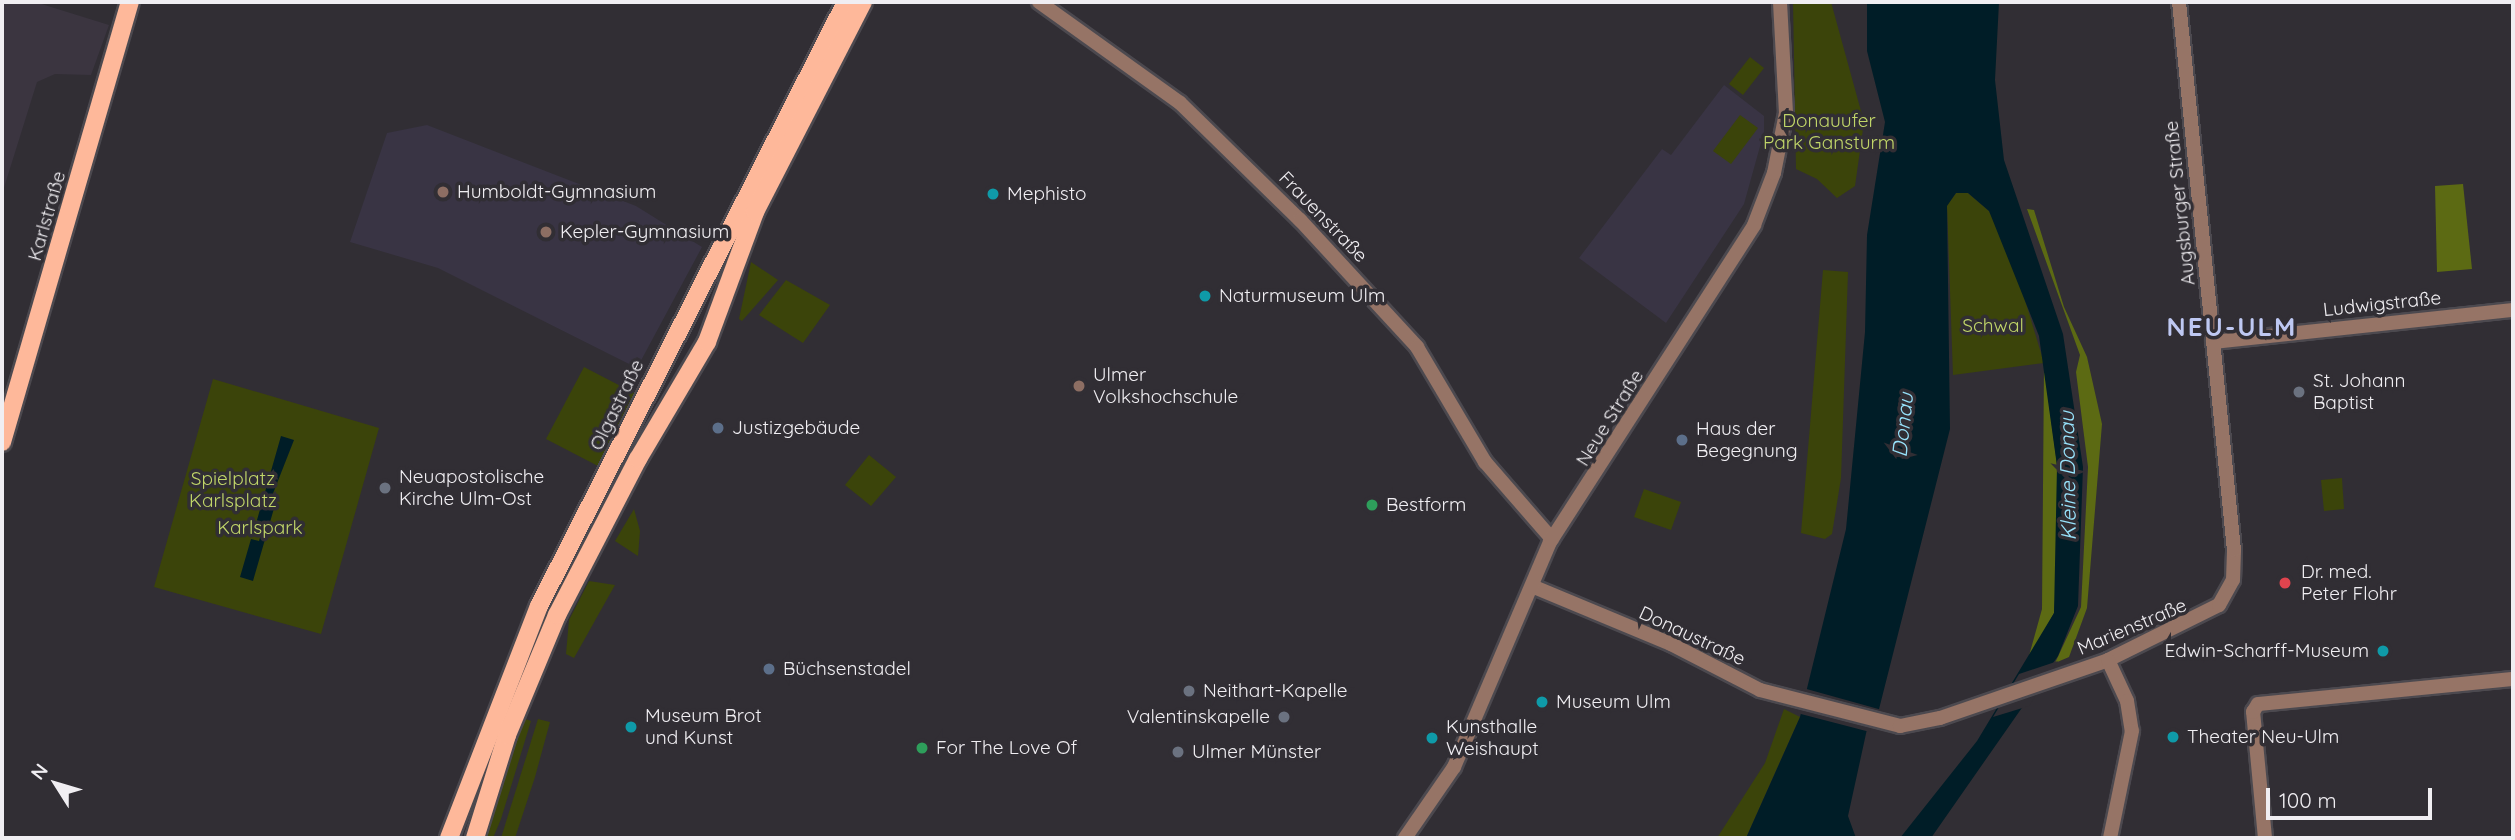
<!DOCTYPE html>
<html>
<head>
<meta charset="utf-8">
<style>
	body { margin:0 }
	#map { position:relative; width:2515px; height:840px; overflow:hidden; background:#312e34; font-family:Quicksand,sans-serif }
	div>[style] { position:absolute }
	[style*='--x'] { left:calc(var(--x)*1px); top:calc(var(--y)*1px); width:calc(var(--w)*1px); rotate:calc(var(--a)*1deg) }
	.built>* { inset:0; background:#3b3540 }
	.education>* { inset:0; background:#393444 }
	.green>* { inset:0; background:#3b440a }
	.forest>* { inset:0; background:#5c6a13 }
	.water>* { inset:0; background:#001d27 }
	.pier>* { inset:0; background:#312e34 }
	.roads { filter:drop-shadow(2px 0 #4c494f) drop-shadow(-2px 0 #4c494f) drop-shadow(0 2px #4c494f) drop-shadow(0 -2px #4c494f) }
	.minor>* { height:14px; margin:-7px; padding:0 7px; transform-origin:7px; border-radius:7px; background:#967466 }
	.major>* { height:18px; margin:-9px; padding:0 9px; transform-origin:9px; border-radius:9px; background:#feb89a }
	.dots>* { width:19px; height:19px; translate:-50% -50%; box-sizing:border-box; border:4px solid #312e34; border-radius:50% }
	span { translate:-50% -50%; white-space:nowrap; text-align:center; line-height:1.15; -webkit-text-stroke:7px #312e34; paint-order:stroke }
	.park-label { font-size:19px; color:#c1d669 }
	.poi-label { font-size:19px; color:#f0eef2 }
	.left { translate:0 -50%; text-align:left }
	.right { translate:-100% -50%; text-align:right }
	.street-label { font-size:19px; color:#f0eef2 }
	.water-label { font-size:21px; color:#98e4fd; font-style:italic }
	.district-label { font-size:26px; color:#bec8f2; font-weight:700; letter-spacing:2px }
	.frame { position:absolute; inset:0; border:4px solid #f0eef2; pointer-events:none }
	.north { position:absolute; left:21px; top:749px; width:70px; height:70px; -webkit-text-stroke:5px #312e34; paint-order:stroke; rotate:307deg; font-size:19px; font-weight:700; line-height:28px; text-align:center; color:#f0eef2 }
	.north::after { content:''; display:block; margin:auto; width:24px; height:32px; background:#f0eef2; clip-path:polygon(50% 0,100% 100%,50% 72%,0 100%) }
	.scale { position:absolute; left:2266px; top:788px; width:166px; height:32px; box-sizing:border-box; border:4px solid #f0eef2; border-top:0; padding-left:9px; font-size:21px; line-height:24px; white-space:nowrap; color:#f0eef2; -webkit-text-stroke:5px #312e34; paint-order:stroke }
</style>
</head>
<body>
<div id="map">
	<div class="built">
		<div style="clip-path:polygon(2px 2px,35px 2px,109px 25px,91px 75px,55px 74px,37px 82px,2px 194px)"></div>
	</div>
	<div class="education">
		<div style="clip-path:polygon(1724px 85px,1764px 116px,1764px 132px,1744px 204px,1666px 323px,1579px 258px,1662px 149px,1671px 155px)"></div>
		<div style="clip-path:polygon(427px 125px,636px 206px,702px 247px,637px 368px,438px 268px,350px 242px,387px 133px)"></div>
	</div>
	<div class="green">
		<div style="clip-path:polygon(1793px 2px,1831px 2px,1864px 122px,1855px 186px,1837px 198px,1817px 179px,1796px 169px)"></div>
		<div style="clip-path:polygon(1750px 57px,1764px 68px,1743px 95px,1729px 84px)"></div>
		<div style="clip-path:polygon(1740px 115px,1758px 128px,1731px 164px,1713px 151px)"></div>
		<div style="clip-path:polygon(1956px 193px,1968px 193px,1989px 211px,2012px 257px,2044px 363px,1953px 375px,1947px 205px)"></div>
		<div style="clip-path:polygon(751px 262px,778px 280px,742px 321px,739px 319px)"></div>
		<div style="clip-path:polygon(1823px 270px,1848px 272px,1841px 478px,1832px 534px,1825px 539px,1801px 533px)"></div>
		<div style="clip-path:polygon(786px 280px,830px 305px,803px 343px,759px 315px)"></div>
		<div style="clip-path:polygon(584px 367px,636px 394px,598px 466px,546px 439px)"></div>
		<div style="clip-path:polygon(213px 379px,379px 428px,321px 634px,154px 587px)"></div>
		<div style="clip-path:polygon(869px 455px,896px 477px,871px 506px,845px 485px)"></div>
		<div style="clip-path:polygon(2342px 478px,2344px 509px,2324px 511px,2321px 480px)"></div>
		<div style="clip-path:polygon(1644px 489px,1681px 502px,1671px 530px,1634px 517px)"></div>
		<div style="clip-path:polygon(634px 509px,640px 531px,638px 556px,615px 541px)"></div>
		<div style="clip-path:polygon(589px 581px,615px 585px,574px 658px,566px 654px,569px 620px)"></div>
		<div style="clip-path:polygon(1784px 709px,1800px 717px,1746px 838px,1717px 838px,1765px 763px)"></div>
		<div style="clip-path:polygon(520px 717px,531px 721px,501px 819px,493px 838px,482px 838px)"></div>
		<div style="clip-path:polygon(538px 719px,550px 722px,535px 777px,515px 838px,501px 838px)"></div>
	</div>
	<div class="forest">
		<div style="clip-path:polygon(2463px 184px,2472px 269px,2437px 272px,2435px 186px)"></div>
		<div style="clip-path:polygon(2027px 209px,2034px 210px,2064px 307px,2087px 357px,2102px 424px,2087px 608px,2069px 657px,2055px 663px,2081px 607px,2088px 467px,2076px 372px,2080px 355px)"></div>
		<div style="clip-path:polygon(2044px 366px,2057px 464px,2059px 552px,2054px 613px,2027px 663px,2042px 609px)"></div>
	</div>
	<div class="water">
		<div style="clip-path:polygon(1867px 2px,1999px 2px,1995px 80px,2004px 160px,2063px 334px,2083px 467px,2078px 606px,2058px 656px,1931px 838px,1900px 838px,1977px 741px,2054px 613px,2057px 466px,2039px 336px,1989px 211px,1968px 193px,1956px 193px,1947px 206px,1950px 429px,1876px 721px,1869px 720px,1848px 816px,1856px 838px,1746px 838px,1800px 717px,1846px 529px,1865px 332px,1867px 235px,1885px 122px,1867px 51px)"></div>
		<div style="clip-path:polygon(281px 436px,294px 440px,272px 496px,277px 498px,253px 581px,240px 577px,251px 539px,259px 541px,263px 528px,257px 520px)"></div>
	</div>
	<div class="pier">
		<div style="clip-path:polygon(2058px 661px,2029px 706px,1993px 717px,2019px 674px)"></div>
		<div style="clip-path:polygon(1803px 688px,1882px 710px,1879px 723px,1872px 724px,1870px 732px,1797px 713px)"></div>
	</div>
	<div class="roads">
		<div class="minor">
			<div style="--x:1039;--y:2;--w:173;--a:35.6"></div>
			<div style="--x:1180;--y:103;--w:168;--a:44.3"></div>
			<div style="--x:1300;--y:220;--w:173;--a:47.3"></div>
			<div style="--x:1417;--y:347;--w:134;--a:59.4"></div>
			<div style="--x:1485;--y:462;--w:102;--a:49"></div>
			<div style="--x:2213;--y:342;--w:302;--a:-6.1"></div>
			<div style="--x:1534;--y:587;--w:148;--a:22.6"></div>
			<div style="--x:1671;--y:644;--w:100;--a:27.3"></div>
			<div style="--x:1760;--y:690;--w:145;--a:14.4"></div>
			<div style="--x:1900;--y:726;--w:41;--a:-11.3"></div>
			<div style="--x:1940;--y:718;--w:178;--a:-19"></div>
			<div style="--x:2108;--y:660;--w:124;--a:-26.4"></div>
			<div style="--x:2219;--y:605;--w:29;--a:-61"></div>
			<div style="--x:2233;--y:580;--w:30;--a:-88"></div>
			<div style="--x:2234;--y:550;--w:551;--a:-95.73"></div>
			<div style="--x:2108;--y:660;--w:45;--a:65.1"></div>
			<div style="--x:2127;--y:701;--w:30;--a:81"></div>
			<div style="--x:2132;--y:731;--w:109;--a:101.6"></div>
			<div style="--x:1405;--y:838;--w:86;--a:-55.4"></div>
			<div style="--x:1454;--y:767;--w:245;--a:-66.9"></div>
			<div style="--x:1550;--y:542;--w:377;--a:-57.2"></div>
			<div style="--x:1754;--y:225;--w:56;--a:-69"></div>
			<div style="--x:1774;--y:173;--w:61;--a:-78.7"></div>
			<div style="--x:1786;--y:113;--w:111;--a:-93.1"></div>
			<div style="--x:2265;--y:838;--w:127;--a:-95.4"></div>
			<div style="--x:2253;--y:712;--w:9;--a:-58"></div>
			<div style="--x:2258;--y:704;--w:256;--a:-5.6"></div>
		</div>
		<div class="major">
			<div style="--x:2;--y:442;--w:458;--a:-73.8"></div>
			<div style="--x:449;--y:838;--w:249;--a:-68.8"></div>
			<div style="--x:539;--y:606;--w:678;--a:-63.06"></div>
			<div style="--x:475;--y:838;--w:108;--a:-72.7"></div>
			<div style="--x:507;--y:735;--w:130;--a:-67.4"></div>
			<div style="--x:557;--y:615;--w:176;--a:-62.6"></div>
			<div style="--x:638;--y:459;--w:136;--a:-59.5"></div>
			<div style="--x:707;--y:342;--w:139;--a:-69.7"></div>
			<div style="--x:755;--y:212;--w:236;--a:-62.8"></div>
		</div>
	</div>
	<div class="dots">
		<div style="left:443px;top:192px;background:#8d6e63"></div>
		<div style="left:993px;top:194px;background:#0f9aa8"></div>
		<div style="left:546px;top:232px;background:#8d6e63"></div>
		<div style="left:1205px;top:296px;background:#0f9aa8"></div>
		<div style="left:1079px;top:386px;background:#8d6e63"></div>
		<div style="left:2299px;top:392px;background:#6b7280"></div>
		<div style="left:718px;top:428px;background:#5c6f8a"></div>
		<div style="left:1682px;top:440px;background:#5c6f8a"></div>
		<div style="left:385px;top:488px;background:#6b7280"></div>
		<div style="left:1372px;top:505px;background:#2e9e5b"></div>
		<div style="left:2285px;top:583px;background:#e0444e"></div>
		<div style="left:2383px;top:651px;background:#0f9aa8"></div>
		<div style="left:769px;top:669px;background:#5c6f8a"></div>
		<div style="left:1189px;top:691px;background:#6b7280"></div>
		<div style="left:1542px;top:702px;background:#0f9aa8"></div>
		<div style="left:1284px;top:717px;background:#6b7280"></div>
		<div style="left:631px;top:727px;background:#0f9aa8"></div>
		<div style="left:2173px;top:737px;background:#0f9aa8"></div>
		<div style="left:1432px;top:738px;background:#0f9aa8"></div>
		<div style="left:922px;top:748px;background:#2e9e5b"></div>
		<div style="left:1178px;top:752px;background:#6b7280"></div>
	</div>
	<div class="park-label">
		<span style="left:1829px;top:132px">Donauufer<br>Park Gansturm</span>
		<span style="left:1993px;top:326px">Schwal</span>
		<span style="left:233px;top:490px">Spielplatz<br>Karlsplatz</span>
		<span style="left:260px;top:528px">Karlspark</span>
	</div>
	<div class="poi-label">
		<span class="left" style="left:457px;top:192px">Humboldt-Gymnasium</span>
		<span class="left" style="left:1007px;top:194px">Mephisto</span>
		<span class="left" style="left:560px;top:232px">Kepler-Gymnasium</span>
		<span class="left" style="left:1219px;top:296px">Naturmuseum Ulm</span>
		<span class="left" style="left:1093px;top:386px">Ulmer<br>Volkshochschule</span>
		<span class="left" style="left:2313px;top:392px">St. Johann<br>Baptist</span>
		<span class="left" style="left:732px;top:428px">Justizgebäude</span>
		<span class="left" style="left:1696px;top:440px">Haus der<br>Begegnung</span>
		<span class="left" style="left:399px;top:488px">Neuapostolische<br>Kirche Ulm-Ost</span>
		<span class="left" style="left:1386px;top:505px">Bestform</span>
		<span class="left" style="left:2301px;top:583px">Dr. med.<br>Peter Flohr</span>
		<span class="right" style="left:2369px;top:651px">Edwin-Scharff-Museum</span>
		<span class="left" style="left:783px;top:669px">Büchsenstadel</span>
		<span class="left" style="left:1203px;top:691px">Neithart-Kapelle</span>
		<span class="left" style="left:1556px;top:702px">Museum Ulm</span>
		<span class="left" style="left:645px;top:727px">Museum Brot<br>und Kunst</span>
		<span class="right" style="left:1270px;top:717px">Valentinskapelle</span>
		<span class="left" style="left:1446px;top:738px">Kunsthalle<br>Weishaupt</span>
		<span class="left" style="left:2187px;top:737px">Theater Neu-Ulm</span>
		<span class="left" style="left:936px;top:748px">For The Love Of</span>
		<span class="left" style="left:1192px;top:752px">Ulmer Münster</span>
	</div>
	<div class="street-label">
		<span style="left:2180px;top:203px;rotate:-96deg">Augsburger Straße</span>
		<span style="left:47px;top:216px;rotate:-74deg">Karlstraße</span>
		<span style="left:1323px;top:217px;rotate:46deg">Frauenstraße</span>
		<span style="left:2382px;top:304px;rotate:-6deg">Ludwigstraße</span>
		<span style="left:617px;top:405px;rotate:-64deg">Olgastraße</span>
		<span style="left:1610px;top:418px;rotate:-58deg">Neue Straße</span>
		<span style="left:2132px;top:627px;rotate:-23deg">Marienstraße</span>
		<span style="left:1692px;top:636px;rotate:25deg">Donaustraße</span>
	</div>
	<div class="water-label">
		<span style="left:1902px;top:425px;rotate:-84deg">Donau</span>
		<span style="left:2067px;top:476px;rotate:-91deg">Kleine Donau</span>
	</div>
	<div class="district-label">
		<span style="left:2232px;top:327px">NEU-ULM</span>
	</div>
	<div class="frame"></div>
	<div class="north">N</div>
	<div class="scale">100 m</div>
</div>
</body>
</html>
